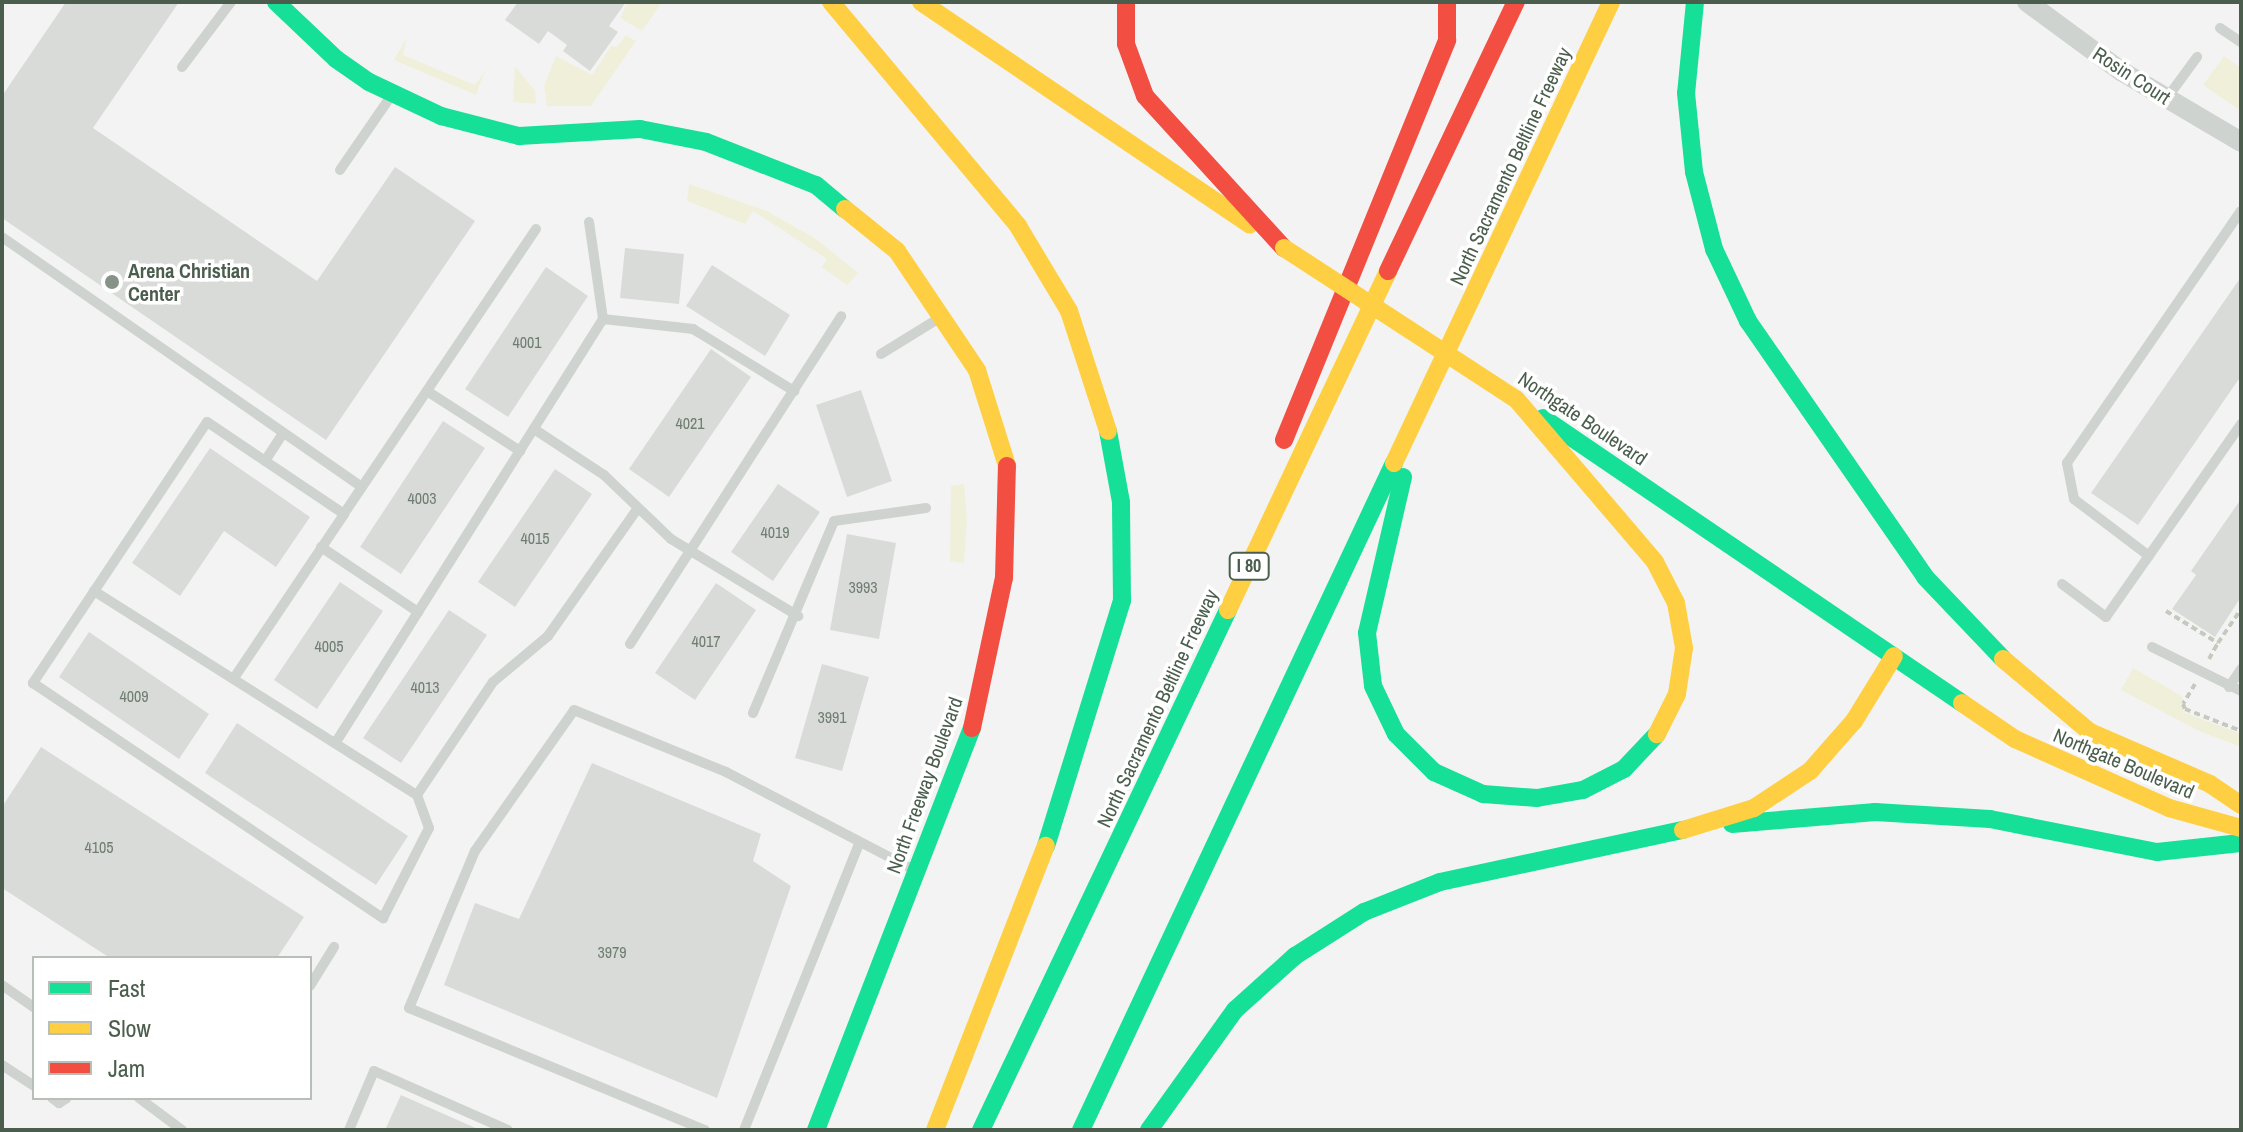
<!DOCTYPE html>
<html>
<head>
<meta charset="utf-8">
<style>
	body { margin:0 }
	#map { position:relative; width:2243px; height:1132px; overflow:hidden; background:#f3f3f3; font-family:"Archivo Narrow",sans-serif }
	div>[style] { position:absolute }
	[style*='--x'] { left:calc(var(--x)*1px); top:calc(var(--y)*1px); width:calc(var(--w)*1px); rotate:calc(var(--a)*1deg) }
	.green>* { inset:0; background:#f0f0da }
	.building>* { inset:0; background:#d9dbd9 }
	.path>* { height:4px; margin-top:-2px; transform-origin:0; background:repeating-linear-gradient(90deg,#c6cabe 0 6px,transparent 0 10px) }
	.lane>* { height:10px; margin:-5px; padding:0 5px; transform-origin:5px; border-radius:5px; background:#cfd3cf }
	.street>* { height:20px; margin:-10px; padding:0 10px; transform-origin:10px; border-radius:10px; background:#cfd3cf }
	.fast>* { height:18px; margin:-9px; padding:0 9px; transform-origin:9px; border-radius:9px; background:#16e098 }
	.slow>* { height:18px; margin:-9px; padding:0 9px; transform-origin:9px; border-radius:9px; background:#ffcf43 }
	.jam>* { height:18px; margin:-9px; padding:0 9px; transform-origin:9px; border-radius:9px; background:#f24e42 }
	.slow-bridge>* { height:18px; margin:-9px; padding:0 9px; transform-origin:9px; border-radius:9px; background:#ffcf43 }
	.dots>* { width:22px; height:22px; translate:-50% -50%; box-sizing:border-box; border:4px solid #fff; border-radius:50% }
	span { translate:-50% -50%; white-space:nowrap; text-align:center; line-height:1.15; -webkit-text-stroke:7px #fff; paint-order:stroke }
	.number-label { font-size:16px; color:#707e72 }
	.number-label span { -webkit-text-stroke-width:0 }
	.shield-label span { padding:2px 6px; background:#fff; border:2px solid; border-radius:6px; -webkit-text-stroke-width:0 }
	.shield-label { font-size:18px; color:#4b5e4d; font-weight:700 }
	.street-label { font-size:20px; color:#4b5e4d }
	.poi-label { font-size:20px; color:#4b5e4d; font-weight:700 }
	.left { translate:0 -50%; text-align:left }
	.frame { position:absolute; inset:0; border:4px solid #4b5e4d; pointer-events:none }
	.legend { position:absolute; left:32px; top:956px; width:280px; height:144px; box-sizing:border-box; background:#fff; border:2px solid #b7bfb8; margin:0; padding:10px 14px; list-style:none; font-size:24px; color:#4b5e4d }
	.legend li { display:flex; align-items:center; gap:16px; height:40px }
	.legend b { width:40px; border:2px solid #b7bfb8 }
</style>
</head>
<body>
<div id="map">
	<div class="green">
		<div style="clip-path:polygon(628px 2px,662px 2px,642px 31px,620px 18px)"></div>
		<div style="clip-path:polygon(626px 35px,636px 41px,591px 106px,547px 106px,544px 86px,556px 56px,592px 75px,611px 46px,617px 47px)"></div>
		<div style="clip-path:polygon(407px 37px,403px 55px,475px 85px,485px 71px,476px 95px,394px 60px)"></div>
		<div style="clip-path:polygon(2224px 56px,2241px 68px,2241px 111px,2203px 85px)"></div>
		<div style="clip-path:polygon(515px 66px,535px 91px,536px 104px,513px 102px)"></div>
		<div style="clip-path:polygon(689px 184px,767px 211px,816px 239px,858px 273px,847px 285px,821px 267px,827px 259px,753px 211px,745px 224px,687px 201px)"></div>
		<div style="clip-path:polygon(964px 484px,967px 522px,964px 563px,950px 561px,951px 486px)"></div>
		<div style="clip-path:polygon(2133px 668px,2182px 696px,2183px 712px,2241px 734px,2241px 747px,2199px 731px,2121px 690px)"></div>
	</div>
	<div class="building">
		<div style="clip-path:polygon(66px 2px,179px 2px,93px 128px,317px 281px,395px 167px,475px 221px,326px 440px,2px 218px,2px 96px)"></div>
		<div style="clip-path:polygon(518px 2px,626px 2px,609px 26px,618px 32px,590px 71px,563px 51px,567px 45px,548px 31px,539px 44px,505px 20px)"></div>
		<div style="clip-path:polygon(625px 248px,684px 254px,679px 304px,620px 298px)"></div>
		<div style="clip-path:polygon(712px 265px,790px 315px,765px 356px,686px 306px)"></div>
		<div style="clip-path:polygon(546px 267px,588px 296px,508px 417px,465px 389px)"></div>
		<div style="clip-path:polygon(2241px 277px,2241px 376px,2138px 525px,2091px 493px)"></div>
		<div style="clip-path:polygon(711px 349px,751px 377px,669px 497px,629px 469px)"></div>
		<div style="clip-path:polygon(861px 390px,892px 481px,847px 497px,816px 405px)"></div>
		<div style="clip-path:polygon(443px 421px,485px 448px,401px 574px,360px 547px)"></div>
		<div style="clip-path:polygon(210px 448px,310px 517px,276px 567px,224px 531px,180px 596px,132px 563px)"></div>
		<div style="clip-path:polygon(555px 469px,592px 494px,515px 607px,478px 582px)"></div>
		<div style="clip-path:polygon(778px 484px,820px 512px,773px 581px,731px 552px)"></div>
		<div style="clip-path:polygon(2241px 499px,2241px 597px,2215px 637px,2172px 609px,2196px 575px,2191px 571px)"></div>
		<div style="clip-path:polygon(847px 534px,896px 543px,879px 639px,830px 630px)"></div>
		<div style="clip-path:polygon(340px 582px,383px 611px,317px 709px,274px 680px)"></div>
		<div style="clip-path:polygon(716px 583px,756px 610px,695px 700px,655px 673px)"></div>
		<div style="clip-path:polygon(449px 610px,487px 635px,401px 763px,363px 738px)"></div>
		<div style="clip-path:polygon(89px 632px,209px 714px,179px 759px,59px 677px)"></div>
		<div style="clip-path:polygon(822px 664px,869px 677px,842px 771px,795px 758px)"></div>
		<div style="clip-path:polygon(237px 723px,408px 836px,376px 885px,205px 773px)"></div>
		<div style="clip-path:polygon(41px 747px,304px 917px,277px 958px,110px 958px,2px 888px,2px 807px)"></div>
		<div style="clip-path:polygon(592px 763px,761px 834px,753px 861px,791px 886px,717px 1098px,444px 985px,475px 903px,519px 919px)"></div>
		<div style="clip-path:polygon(401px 1095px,480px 1130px,385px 1130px)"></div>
	</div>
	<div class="path">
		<div style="--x:2166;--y:611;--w:61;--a:31.6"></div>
		<div style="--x:2218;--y:643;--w:41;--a:-55.9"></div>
		<div style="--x:2209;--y:659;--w:18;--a:-61"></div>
		<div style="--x:2195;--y:684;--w:23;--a:121"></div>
		<div style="--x:2183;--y:704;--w:5;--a:68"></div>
		<div style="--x:2185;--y:709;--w:60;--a:21.4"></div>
	</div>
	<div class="lane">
		<div style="--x:2220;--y:28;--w:25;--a:34"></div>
		<div style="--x:182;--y:67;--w:81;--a:-53"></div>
		<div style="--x:2167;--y:98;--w:51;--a:-53.8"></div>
		<div style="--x:340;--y:170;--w:90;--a:-55.4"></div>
		<div style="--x:536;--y:229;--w:344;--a:124"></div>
		<div style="--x:344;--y:514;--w:165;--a:-146.1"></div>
		<div style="--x:207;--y:422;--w:314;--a:123.7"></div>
		<div style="--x:33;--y:683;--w:422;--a:33.9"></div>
		<div style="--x:383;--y:918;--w:101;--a:-62.9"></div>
		<div style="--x:429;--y:828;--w:35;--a:-110"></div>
		<div style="--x:417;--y:795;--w:136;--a:-56.1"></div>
		<div style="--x:493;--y:682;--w:72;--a:-39.9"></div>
		<div style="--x:548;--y:636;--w:156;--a:-54.9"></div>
		<div style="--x:2;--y:237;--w:438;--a:34.8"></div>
		<div style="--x:603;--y:319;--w:91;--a:6.3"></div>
		<div style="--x:693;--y:329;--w:119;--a:31.5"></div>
		<div style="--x:881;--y:354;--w:70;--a:-31.7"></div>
		<div style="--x:427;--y:391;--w:111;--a:32.8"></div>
		<div style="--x:534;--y:429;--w:84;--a:33.3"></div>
		<div style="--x:604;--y:475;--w:93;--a:43.7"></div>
		<div style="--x:671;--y:539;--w:149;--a:31.2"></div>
		<div style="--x:265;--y:461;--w:33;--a:-57"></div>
		<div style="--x:321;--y:547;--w:117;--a:33.8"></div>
		<div style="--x:2149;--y:556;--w:94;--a:-142.8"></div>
		<div style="--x:2074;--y:499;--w:37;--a:-101"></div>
		<div style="--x:2067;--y:463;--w:306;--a:-55.4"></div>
		<div style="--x:2062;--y:584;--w:55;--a:36.9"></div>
		<div style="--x:2106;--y:617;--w:236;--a:-55"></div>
		<div style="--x:94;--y:591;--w:382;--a:32.3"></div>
		<div style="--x:630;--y:644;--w:390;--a:-57.2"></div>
		<div style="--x:2152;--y:647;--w:99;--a:26.3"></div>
		<div style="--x:234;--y:678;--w:197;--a:-56.1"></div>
		<div style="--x:2229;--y:687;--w:22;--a:-56"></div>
		<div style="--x:753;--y:713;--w:208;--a:-67.1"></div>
		<div style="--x:834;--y:521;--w:93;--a:-8"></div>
		<div style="--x:336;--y:742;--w:500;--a:-57.74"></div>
		<div style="--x:603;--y:319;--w:98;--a:-98.2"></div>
		<div style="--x:2;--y:985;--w:39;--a:35"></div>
		<div style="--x:310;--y:986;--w:46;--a:-58.4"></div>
		<div style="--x:2;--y:1065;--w:38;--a:33"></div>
		<div style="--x:52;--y:1098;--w:9;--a:36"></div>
		<div style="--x:59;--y:1103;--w:9;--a:-32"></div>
		<div style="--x:139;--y:1098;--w:54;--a:36.7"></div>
		<div style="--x:349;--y:1130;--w:64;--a:-67"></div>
		<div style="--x:374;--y:1071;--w:146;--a:23.8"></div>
		<div style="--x:705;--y:1130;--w:320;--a:-157.6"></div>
		<div style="--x:409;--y:1008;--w:170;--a:-67.2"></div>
		<div style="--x:475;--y:851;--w:172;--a:-54.9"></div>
		<div style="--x:574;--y:710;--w:164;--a:22.2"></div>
		<div style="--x:726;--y:772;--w:214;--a:27.5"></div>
		<div style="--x:744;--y:1130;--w:310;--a:-68.1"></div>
	</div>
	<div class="street">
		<div style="--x:2027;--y:2;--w:117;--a:36.3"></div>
		<div style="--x:2121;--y:71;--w:139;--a:30.6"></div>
	</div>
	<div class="fast">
		<div style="--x:276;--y:2;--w:83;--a:43.5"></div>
		<div style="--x:336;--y:59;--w:40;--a:34.9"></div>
		<div style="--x:369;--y:82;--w:80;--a:25.3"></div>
		<div style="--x:441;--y:116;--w:81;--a:14.4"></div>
		<div style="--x:519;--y:136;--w:121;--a:-3.3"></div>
		<div style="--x:640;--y:129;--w:67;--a:11.1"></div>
		<div style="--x:706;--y:142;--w:118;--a:21.4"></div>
		<div style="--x:816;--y:185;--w:38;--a:40"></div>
		<div style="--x:1695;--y:2;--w:91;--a:95.6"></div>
		<div style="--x:1686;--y:93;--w:79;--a:84.2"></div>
		<div style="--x:1694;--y:172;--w:80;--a:75.4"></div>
		<div style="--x:1714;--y:249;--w:80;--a:64.7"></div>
		<div style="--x:1748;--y:321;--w:311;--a:55.3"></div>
		<div style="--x:1925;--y:577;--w:113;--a:46.4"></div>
		<div style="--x:923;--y:3;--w:1;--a:-45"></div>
		<div style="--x:1543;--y:418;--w:507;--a:34.22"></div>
		<div style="--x:1403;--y:477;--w:160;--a:103"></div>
		<div style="--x:1367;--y:633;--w:53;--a:83.5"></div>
		<div style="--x:1373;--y:686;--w:53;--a:64.4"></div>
		<div style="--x:1396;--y:734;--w:54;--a:45"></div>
		<div style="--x:1434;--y:772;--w:54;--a:24.2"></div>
		<div style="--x:1483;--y:794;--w:54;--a:4.2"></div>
		<div style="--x:1537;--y:798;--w:47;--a:-9.9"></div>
		<div style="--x:1583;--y:790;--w:46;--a:-27.1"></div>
		<div style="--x:1624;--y:769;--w:48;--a:-46.7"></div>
		<div style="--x:1732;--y:824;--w:144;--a:-4.8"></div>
		<div style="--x:1875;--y:812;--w:115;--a:3.5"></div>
		<div style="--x:1990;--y:819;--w:170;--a:11.2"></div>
		<div style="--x:2157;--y:852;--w:84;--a:-6.1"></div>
		<div style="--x:1046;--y:846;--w:257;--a:-72.8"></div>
		<div style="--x:1122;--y:601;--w:99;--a:-90.6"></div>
		<div style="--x:1121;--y:502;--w:72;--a:-100.4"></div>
		<div style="--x:816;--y:1130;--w:431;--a:-68.8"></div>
		<div style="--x:981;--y:1130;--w:576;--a:-64.59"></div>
		<div style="--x:1081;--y:1130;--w:737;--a:-64.86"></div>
		<div style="--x:1149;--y:1130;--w:148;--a:-54.4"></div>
		<div style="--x:1235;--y:1010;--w:81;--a:-42"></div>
		<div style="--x:1295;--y:956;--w:82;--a:-32.5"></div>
		<div style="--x:1364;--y:912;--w:82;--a:-21.5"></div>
		<div style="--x:1440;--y:882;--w:249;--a:-12.1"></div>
	</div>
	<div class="slow">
		<div style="--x:831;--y:2;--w:292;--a:50.1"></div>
		<div style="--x:1018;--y:226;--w:99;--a:59"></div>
		<div style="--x:1069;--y:311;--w:126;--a:72"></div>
		<div style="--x:921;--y:2;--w:397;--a:34.1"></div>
		<div style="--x:845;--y:209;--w:67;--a:38.9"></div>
		<div style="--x:897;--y:251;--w:143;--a:56.1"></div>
		<div style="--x:977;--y:370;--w:101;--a:72.6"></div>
		<div style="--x:1516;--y:399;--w:214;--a:49.5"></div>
		<div style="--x:1655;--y:562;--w:46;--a:62.9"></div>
		<div style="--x:1676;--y:603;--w:46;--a:79.9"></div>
		<div style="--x:1684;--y:648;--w:47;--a:98.7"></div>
		<div style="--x:1677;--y:694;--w:45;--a:116.6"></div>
		<div style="--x:1394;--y:463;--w:510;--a:-64.79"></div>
		<div style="--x:1228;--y:610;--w:375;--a:-64.7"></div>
		<div style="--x:2003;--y:659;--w:114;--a:40"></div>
		<div style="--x:2090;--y:732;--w:131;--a:23.4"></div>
		<div style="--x:2210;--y:784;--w:37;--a:34"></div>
		<div style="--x:1962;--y:703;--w:64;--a:34.2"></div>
		<div style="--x:2015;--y:739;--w:169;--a:24.1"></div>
		<div style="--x:2169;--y:808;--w:75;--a:15.5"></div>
		<div style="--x:1683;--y:830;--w:74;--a:-17.2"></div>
		<div style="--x:1754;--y:808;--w:67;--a:-33.5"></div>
		<div style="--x:1810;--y:771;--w:67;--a:-48.7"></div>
		<div style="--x:1854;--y:721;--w:76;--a:-58.4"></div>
		<div style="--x:935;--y:1130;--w:305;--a:-68.7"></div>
	</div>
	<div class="jam">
		<div style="--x:1126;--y:2;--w:42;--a:90"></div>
		<div style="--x:1126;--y:44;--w:55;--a:69.9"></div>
		<div style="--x:1145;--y:96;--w:206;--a:47.6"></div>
		<div style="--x:1388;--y:271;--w:298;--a:-64.6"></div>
		<div style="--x:1284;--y:440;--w:432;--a:-67.8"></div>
		<div style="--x:1447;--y:40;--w:38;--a:-90"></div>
		<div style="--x:972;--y:728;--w:153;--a:-78"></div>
		<div style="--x:1004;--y:578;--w:112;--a:-88.5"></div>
	</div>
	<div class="slow-bridge">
		<div style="--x:1284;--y:248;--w:277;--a:33.1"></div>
	</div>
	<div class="dots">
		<div style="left:112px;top:282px;background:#869287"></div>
	</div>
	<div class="number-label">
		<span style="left:527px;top:342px">4001</span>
		<span style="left:690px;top:423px">4021</span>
		<span style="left:422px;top:498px">4003</span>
		<span style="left:775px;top:532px">4019</span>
		<span style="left:535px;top:538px">4015</span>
		<span style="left:863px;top:587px">3993</span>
		<span style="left:706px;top:641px">4017</span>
		<span style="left:329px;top:646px">4005</span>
		<span style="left:425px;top:687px">4013</span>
		<span style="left:134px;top:696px">4009</span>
		<span style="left:832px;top:717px">3991</span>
		<span style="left:99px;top:847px">4105</span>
		<span style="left:612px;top:952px">3979</span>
	</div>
	<div class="shield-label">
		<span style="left:1249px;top:566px">I 80</span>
	</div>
	<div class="street-label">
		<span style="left:2132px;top:75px;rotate:33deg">Rosin Court</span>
		<span style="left:1510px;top:166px;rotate:-65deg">North Sacramento Beltline Freeway</span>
		<span style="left:1583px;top:418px;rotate:34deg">Northgate Boulevard</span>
		<span style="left:1157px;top:708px;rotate:-65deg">North Sacramento Beltline Freeway</span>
		<span style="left:2124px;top:763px;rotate:23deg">Northgate Boulevard</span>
		<span style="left:924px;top:785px;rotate:-70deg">North Freeway Boulevard</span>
	</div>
	<div class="poi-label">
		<span class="left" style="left:128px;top:282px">Arena Christian<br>Center</span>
	</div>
	<div class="frame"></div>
	<ul class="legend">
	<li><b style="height:10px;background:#16e098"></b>Fast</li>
	<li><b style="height:10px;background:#ffcf43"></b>Slow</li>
	<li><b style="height:10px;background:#f24e42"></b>Jam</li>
	</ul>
</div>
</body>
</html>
